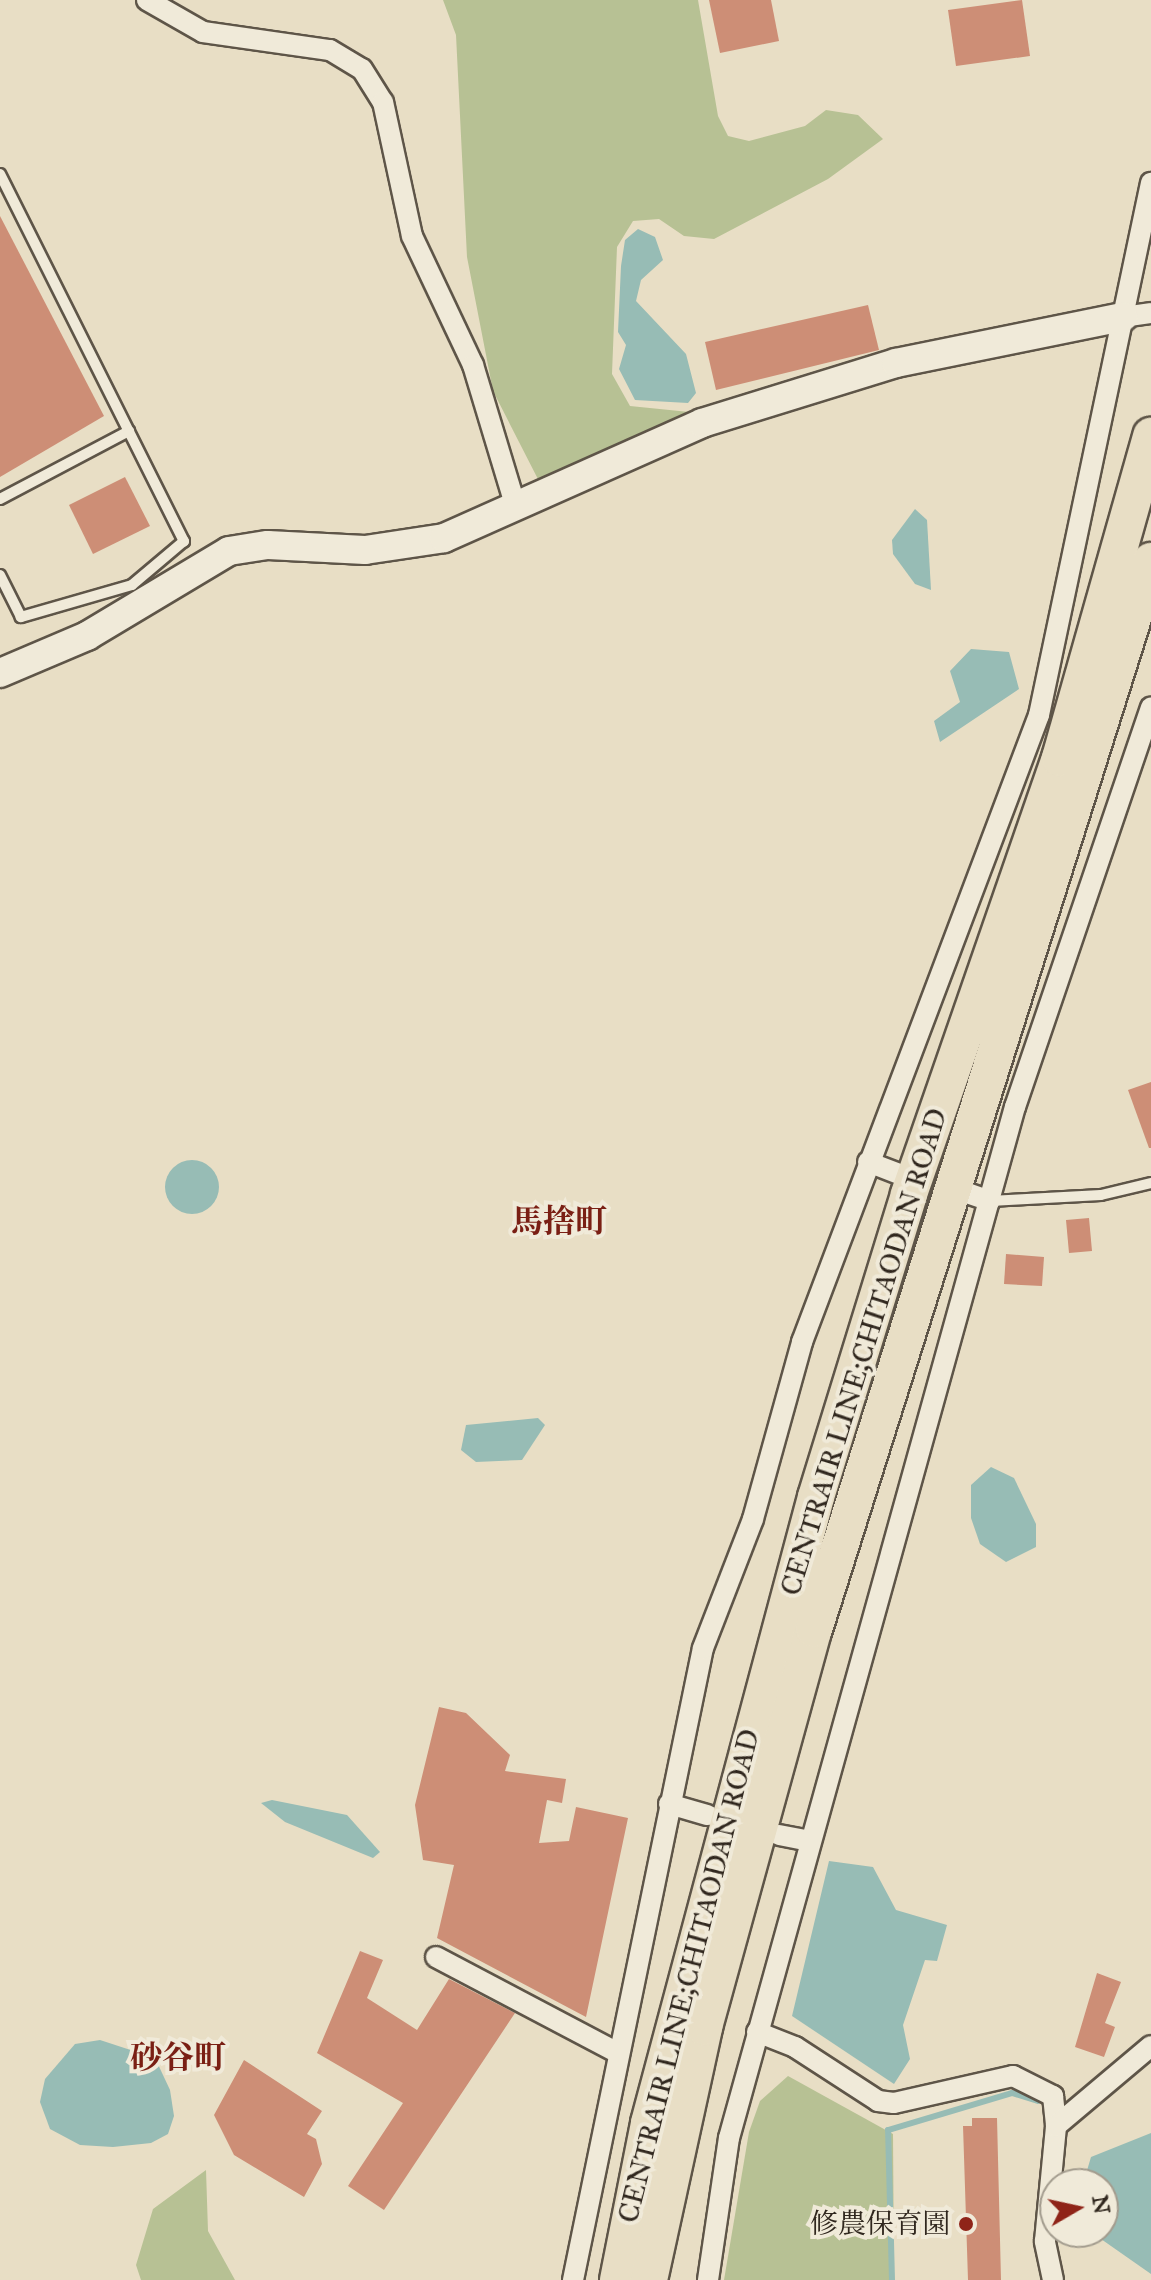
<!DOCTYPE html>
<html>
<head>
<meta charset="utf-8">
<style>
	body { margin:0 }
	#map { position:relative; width:1151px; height:2280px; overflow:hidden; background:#e8dec5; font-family:"IM FELL Great Primer","Noto Serif JP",serif }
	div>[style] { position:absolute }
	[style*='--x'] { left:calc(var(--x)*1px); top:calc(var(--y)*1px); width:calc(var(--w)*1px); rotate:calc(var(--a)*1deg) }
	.green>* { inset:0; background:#b7c194 }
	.water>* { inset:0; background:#97bcb5 }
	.round { border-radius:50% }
	.stream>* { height:6px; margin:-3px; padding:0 3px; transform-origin:3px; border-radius:3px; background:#97bcb5 }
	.building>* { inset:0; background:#cd8e76 }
	.roads { filter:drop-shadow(2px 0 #5e5548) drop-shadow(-2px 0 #5e5548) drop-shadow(0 2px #5e5548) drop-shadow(0 -2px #5e5548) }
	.lane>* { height:10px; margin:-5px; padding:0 5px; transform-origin:5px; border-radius:5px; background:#f0ead9 }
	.street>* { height:20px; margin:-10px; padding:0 10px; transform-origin:10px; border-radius:10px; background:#f0ead9 }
	.secondary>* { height:28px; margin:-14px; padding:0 14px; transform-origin:14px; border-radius:14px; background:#f0ead9 }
	.highway>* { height:36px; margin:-18px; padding:0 18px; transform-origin:18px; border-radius:18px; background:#e8dec5 }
	.dots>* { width:22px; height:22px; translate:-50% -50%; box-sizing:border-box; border:4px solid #f0ead9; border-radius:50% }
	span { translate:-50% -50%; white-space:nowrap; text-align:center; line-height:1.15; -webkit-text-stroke:8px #f0ead9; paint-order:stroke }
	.street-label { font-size:28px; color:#30271e }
	.poi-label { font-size:28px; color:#30271e }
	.right { translate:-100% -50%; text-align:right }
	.quarter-label { font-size:32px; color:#7a1f14; font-weight:700 }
	.north { position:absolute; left:1039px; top:2168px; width:80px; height:80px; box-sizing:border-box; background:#f0ead9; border:2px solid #a39c8e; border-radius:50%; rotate:81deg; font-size:22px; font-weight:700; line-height:32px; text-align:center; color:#30271e }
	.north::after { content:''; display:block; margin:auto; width:28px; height:36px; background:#8f2418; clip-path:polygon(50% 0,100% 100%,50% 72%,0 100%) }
</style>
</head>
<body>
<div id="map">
	<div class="green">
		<div style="clip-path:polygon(443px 0,698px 0,718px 116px,728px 136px,749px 141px,805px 126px,826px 110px,858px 115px,883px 139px,828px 179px,714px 239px,684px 236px,659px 219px,633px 221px,617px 247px,612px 374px,630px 406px,689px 412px,542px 487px,493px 391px,467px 257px,456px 35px)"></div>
		<div style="clip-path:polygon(788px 2076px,893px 2134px,894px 2280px,724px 2280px,749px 2132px,760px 2101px)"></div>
		<div style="clip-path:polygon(206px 2170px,208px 2231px,235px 2280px,141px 2280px,136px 2265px,153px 2209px)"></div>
	</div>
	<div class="water">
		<div style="clip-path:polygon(638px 229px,655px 237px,663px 260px,641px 280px,636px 301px,686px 354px,696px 393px,688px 403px,635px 400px,619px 369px,626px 345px,618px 332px,621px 266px,625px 240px)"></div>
		<div style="clip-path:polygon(915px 509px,927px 520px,931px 590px,915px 584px,893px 554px,892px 540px)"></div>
		<div style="clip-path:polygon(971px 649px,1009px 652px,1019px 689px,940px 742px,934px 721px,960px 702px,950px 671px)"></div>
		<div class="round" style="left:165px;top:1160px;width:54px;height:54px"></div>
		<div style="clip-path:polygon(538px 1418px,545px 1425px,522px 1460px,476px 1462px,461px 1450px,466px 1425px)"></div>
		<div style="clip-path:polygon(991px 1467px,1014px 1478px,1036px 1524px,1036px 1547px,1006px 1562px,980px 1544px,971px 1518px,971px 1485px)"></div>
		<div style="clip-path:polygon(272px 1800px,347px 1815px,380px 1852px,373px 1858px,285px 1822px,261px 1803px)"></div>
		<div style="clip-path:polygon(829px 1861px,873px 1867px,896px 1910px,947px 1925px,937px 1961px,925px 1960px,903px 2025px,910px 2059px,894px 2084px,792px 2016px)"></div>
		<div style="clip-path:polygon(100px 2040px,155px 2058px,170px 2090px,174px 2116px,168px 2134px,151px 2143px,113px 2147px,80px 2145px,50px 2129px,40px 2102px,45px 2079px,75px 2044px)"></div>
		<div style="clip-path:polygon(1151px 2133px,1151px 2274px,1091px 2232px,1103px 2232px,1103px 2184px,1083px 2184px,1091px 2157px)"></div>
	</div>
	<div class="stream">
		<div style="--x:892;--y:2280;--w:150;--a:-91.5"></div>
		<div style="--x:888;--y:2130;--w:129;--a:-16.6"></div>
		<div style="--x:1012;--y:2093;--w:27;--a:17"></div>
	</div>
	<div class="building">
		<div style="clip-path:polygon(709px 0,771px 0,779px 41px,720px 53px)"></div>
		<div style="clip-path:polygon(1022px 0,1030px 56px,956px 66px,948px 10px)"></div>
		<div style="clip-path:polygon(0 216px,104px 416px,0 477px)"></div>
		<div style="clip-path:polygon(868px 305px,879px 350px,716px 390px,705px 342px)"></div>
		<div style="clip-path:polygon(125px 477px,150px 526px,93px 554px,69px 505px)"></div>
		<div style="clip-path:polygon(1151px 1082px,1151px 1148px,1149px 1148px,1128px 1090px)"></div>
		<div style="clip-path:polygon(1089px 1218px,1092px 1251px,1069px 1253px,1066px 1220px)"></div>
		<div style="clip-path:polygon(1006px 1254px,1044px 1257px,1042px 1286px,1004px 1284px)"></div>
		<div style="clip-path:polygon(439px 1707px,466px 1713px,510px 1755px,505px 1771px,566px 1779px,562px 1803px,547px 1800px,539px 1843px,569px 1841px,576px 1807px,628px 1818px,586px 2017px,437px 1938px,454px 1865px,423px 1860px,415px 1805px)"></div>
		<div style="clip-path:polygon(360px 1951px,383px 1960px,367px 1998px,417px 2030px,449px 1979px,515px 2013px,384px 2210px,348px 2186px,403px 2103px,317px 2053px)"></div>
		<div style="clip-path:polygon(1097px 1973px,1121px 1982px,1105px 2023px,1115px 2027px,1104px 2057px,1075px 2047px)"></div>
		<div style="clip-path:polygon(244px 2060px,322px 2111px,307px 2134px,316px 2139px,322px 2164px,304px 2197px,234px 2155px,214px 2115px)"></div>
		<div style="clip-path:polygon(972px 2118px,997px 2118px,1001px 2280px,968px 2280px,963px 2126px,972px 2126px)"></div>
	</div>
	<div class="roads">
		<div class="lane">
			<div style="--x:0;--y:174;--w:411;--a:63.4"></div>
			<div style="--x:184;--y:541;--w:68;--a:139.8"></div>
			<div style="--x:132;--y:585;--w:116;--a:163.9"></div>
			<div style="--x:21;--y:617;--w:47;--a:-116.6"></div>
			<div style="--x:0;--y:499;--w:146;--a:-27.8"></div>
			<div style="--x:990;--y:1201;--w:111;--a:-3.1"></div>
			<div style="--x:1101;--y:1195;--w:51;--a:-13.5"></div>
		</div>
		<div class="street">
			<div style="--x:147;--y:0;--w:64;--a:29.7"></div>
			<div style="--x:203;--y:32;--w:128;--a:8.1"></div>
			<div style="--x:330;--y:50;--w:37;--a:31"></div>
			<div style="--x:362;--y:69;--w:39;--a:58"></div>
			<div style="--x:383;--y:102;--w:137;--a:77.8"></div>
			<div style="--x:412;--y:236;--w:143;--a:64.7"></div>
			<div style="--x:473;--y:365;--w:148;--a:73.2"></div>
			<div style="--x:1123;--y:317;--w:28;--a:-8"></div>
			<div style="--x:868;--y:1162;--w:31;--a:21"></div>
			<div style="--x:970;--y:1194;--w:21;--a:19"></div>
			<div style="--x:669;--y:1804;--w:40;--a:16"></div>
			<div style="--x:779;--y:1835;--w:31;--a:11"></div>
			<div style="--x:436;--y:1957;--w:206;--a:27.8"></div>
			<div style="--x:757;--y:2032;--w:41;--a:21.5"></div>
			<div style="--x:795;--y:2047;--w:99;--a:33"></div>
			<div style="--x:878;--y:2101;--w:16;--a:7"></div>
			<div style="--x:894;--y:2103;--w:122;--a:-12.8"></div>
			<div style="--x:1013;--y:2076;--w:45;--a:26.6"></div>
			<div style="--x:1053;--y:2096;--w:30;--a:84"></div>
			<div style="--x:573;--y:2280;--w:645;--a:-78.38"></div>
			<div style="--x:703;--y:1648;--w:138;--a:-68.8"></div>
			<div style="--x:753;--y:1519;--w:184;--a:-74.5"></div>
			<div style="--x:802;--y:1342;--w:670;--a:-69.29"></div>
			<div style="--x:1039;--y:715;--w:544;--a:-78.11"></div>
			<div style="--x:708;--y:2280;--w:144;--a:-81.6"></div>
			<div style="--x:729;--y:2138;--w:1070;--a:-74.5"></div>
			<div style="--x:1015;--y:1107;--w:422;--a:-71.2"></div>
			<div style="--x:1053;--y:2280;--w:40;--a:-102"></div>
			<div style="--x:1045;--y:2241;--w:116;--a:-84.5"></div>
			<div style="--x:1056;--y:2126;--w:124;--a:-40.1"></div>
		</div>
		<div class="secondary">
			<div style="--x:0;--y:673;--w:95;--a:-23"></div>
			<div style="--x:87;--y:636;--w:165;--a:-30.9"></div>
			<div style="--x:229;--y:551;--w:39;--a:-9"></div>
			<div style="--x:268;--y:545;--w:97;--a:3"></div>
			<div style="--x:365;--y:550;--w:80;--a:-8.6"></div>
			<div style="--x:444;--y:538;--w:282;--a:-24"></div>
			<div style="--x:702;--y:423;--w:203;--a:-17.2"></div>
			<div style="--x:896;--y:363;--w:232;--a:-11.5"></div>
		</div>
		<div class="highway">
			<div style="--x:618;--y:2280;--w:160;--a:-78.8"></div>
			<div style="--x:649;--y:2123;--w:648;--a:-75.06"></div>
			<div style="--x:816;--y:1497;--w:317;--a:-72.9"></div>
			<div style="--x:909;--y:1194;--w:461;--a:-70.9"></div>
			<div style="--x:1060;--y:758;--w:335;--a:-74.2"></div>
			<div style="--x:649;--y:2280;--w:259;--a:-77.7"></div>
			<div style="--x:704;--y:2027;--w:413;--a:-74.6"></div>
			<div style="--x:814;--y:1629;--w:1120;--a:-72.49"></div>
		</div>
	</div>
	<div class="dots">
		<div style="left:966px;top:2224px;background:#8f2418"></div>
	</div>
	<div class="street-label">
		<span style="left:864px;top:1352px;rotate:-73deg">CENTRAIR LINE;CHITAODAN ROAD</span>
		<span style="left:689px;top:1976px;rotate:-76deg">CENTRAIR LINE;CHITAODAN ROAD</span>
	</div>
	<div class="poi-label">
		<span class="right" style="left:950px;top:2224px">修農保育園</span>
	</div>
	<div class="quarter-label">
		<span style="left:559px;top:1222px">馬捨町</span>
		<span style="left:178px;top:2058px">砂谷町</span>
	</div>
	<div class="north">N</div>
</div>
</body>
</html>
